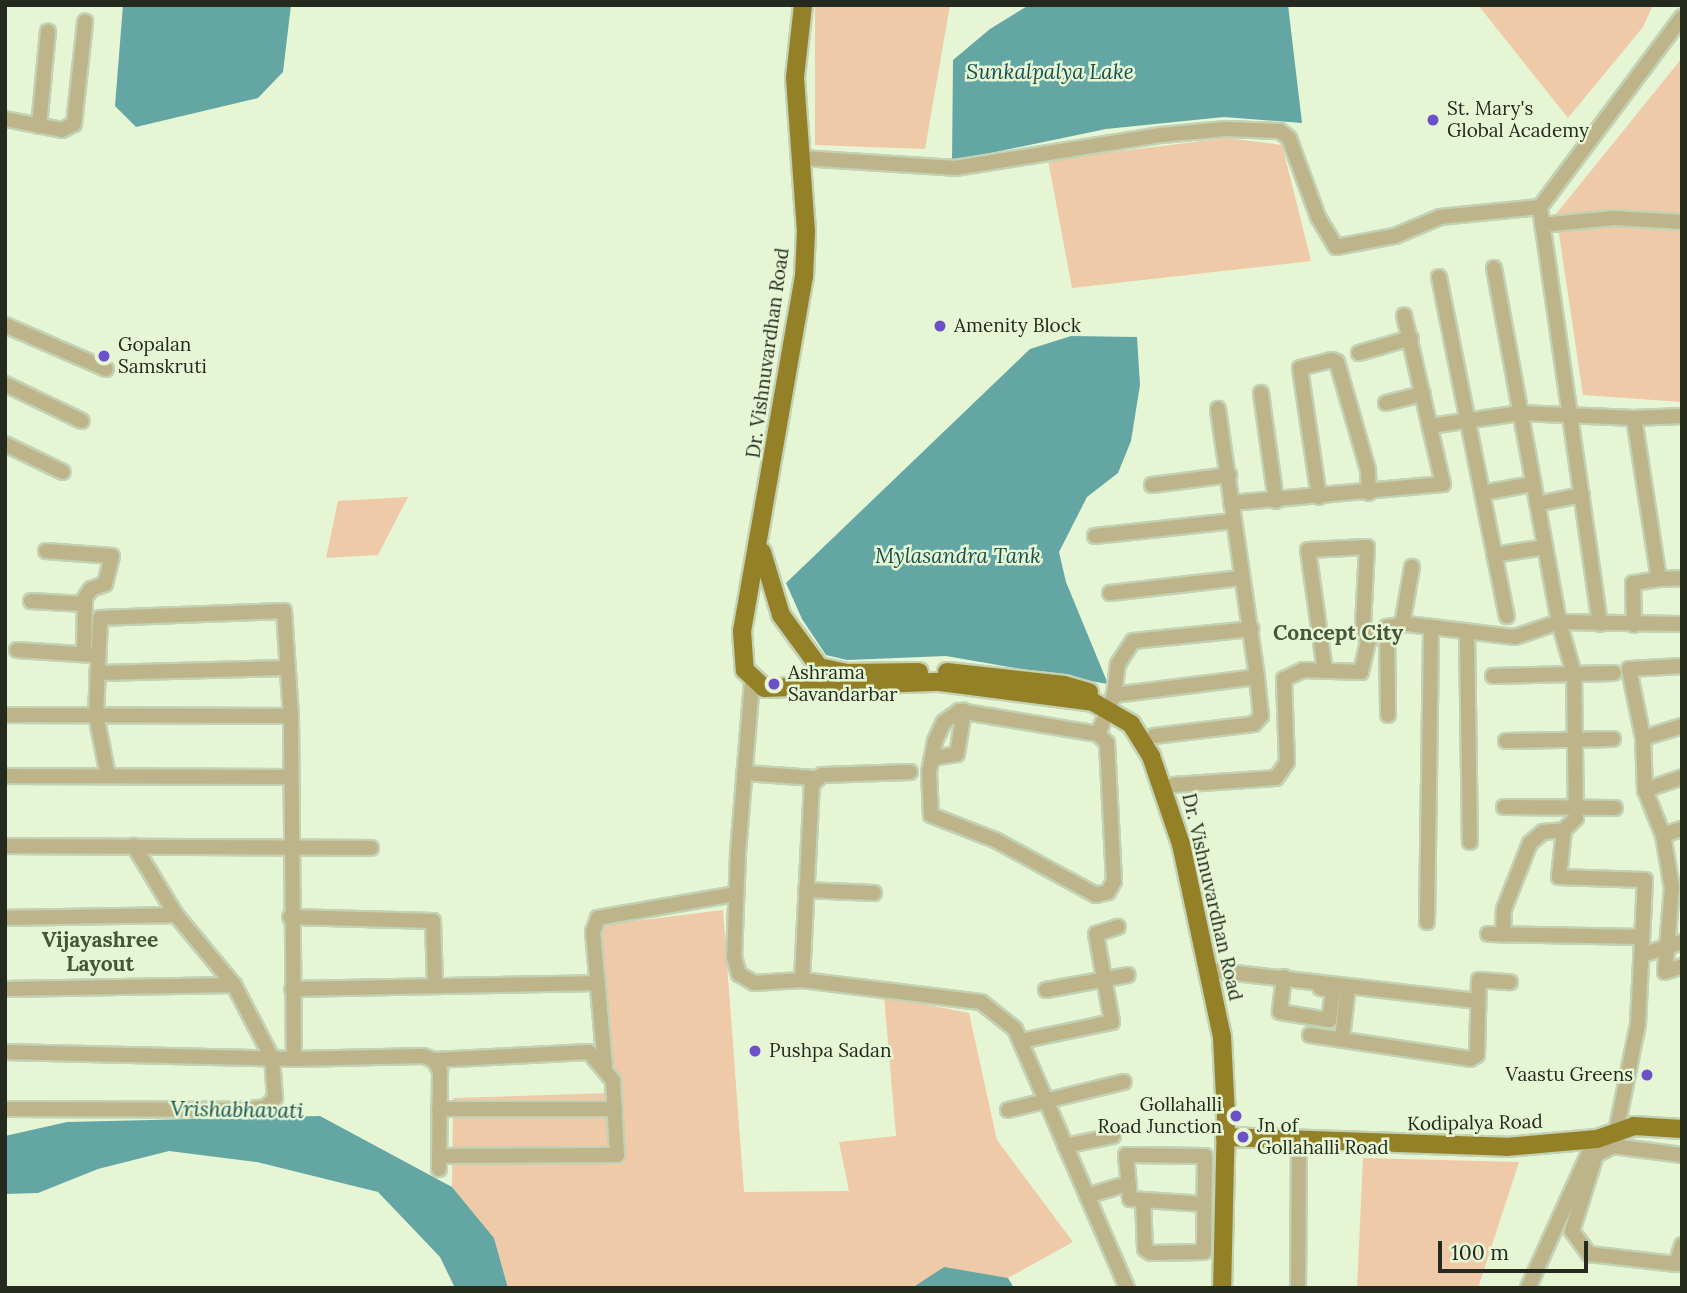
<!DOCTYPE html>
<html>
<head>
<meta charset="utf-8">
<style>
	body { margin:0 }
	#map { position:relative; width:1687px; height:1293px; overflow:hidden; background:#e6f6d5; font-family:Lora,serif }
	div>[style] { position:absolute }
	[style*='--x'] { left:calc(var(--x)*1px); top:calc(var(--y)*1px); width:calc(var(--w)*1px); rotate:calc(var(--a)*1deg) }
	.green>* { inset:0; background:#eecaa9 }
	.water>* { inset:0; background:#63a6a4 }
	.roads { filter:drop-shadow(2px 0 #c3d1b4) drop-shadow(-2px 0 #c3d1b4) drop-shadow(0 2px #c3d1b4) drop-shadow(0 -2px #c3d1b4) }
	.minor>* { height:14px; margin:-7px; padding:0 7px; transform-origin:7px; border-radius:7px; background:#beb48a }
	.major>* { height:18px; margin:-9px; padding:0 9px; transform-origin:9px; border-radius:9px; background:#948127 }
	.dots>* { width:19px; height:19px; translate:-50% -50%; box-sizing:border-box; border:4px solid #e6f6d5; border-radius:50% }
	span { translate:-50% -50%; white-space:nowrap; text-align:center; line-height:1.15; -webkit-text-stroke:5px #e6f6d5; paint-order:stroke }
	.poi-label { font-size:19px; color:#242a1e }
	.left { translate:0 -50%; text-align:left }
	.right { translate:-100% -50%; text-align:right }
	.street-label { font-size:19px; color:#242a1e }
	.water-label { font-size:21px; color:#15504f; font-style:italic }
	.neighbourhood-label { font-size:21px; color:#465438; font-weight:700 }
	.frame { position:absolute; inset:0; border:7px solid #242a1e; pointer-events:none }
	.scale { position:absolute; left:1438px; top:1241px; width:150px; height:32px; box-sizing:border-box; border:4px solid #242a1e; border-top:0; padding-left:9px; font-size:21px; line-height:24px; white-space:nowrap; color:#242a1e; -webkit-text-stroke:5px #e6f6d5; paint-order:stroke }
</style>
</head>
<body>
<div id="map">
	<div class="green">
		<div style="clip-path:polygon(815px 5px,950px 5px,925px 149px,815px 145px)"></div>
		<div style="clip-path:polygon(1478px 5px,1653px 5px,1643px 27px,1568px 118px)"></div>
		<div style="clip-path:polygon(1682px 58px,1682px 402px,1583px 395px,1556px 214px)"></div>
		<div style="clip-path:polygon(1227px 138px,1282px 145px,1311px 261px,1072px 288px,1048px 160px)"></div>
		<div style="clip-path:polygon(408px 497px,378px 555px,326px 558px,338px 501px)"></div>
		<div style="clip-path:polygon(723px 910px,744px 1192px,849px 1191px,839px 1142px,896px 1136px,884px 996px,969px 1013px,997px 1140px,1073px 1242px,1008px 1278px,944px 1268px,912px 1288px,508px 1288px,494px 1238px,452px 1187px,453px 1098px,610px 1093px,602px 925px)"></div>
		<div style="clip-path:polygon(1363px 1158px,1519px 1162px,1478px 1288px,1357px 1288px)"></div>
	</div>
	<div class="water">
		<div style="clip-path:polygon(123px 5px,291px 5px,283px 72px,258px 98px,136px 127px,115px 106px)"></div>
		<div style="clip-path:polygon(1029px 5px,1288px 5px,1302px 123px,1224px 117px,1106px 129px,952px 161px,953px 60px,990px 29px)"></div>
		<div style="clip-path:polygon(1071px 336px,1137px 337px,1140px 385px,1131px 441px,1118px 473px,1087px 497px,1059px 552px,1066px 582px,1108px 684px,946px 656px,847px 660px,826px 655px,802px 619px,786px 583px,1030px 349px)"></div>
		<div style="clip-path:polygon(320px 1116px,452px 1187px,494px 1238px,508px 1288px,455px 1288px,440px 1257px,378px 1192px,257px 1162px,169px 1151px,98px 1169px,38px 1193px,5px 1194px,5px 1136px,67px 1122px)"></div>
		<div style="clip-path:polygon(944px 1267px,1008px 1278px,1014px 1288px,912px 1288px)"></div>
	</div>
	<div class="roads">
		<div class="minor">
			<div style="--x:5;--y:119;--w:58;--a:10.9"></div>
			<div style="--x:62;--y:130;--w:13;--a:-27"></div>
			<div style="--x:74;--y:124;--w:103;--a:-83.8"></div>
			<div style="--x:39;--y:126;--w:95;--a:-84.6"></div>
			<div style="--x:802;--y:158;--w:153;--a:3.7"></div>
			<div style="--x:955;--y:168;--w:209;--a:-9.1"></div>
			<div style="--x:1161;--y:135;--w:65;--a:-5.3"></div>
			<div style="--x:1226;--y:129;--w:54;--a:2.1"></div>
			<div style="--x:1280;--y:131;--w:11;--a:38"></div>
			<div style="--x:1289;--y:138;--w:84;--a:69.8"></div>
			<div style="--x:1318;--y:217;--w:35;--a:59"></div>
			<div style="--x:1336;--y:247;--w:60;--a:-10.6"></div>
			<div style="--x:1395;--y:236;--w:49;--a:-22.9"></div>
			<div style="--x:1440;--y:217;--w:100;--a:-5.7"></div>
			<div style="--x:1542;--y:225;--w:72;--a:-5.6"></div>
			<div style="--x:1614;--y:218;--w:68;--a:3.4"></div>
			<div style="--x:1494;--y:268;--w:360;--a:79.6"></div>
			<div style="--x:1559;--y:622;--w:54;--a:73.9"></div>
			<div style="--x:1574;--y:674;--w:144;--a:89.2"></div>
			<div style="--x:1576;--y:818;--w:17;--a:135"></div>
			<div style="--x:1564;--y:830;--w:47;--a:96.1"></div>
			<div style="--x:1559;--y:877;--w:86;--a:2"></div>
			<div style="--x:1645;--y:880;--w:144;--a:92.8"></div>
			<div style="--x:1638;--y:1024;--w:110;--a:101.5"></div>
			<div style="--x:1439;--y:277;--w:346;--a:78.7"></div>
			<div style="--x:5;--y:325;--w:110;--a:23.5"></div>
			<div style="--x:1359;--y:353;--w:54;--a:-16.1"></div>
			<div style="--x:5;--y:384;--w:85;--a:25.7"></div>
			<div style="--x:1261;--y:393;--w:109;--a:82.1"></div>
			<div style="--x:1386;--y:403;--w:38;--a:-14"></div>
			<div style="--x:1634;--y:418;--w:48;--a:-2.4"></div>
			<div style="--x:1430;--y:426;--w:91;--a:-8.2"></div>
			<div style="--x:1520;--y:413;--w:114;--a:2.5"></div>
			<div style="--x:1634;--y:418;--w:163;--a:81.2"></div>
			<div style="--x:1659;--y:579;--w:26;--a:171"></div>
			<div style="--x:1633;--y:583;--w:42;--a:88.6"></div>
			<div style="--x:5;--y:444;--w:64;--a:25.8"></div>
			<div style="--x:1152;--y:485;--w:78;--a:-7.4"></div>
			<div style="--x:1482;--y:493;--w:52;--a:-10"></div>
			<div style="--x:1319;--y:497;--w:130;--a:-98.4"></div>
			<div style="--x:1300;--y:368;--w:33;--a:-14"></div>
			<div style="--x:1332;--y:360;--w:5;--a:22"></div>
			<div style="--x:1337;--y:362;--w:40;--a:74"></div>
			<div style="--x:1348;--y:400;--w:73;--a:74.1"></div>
			<div style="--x:1368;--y:470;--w:23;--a:88"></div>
			<div style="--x:1231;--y:503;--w:213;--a:-5.1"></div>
			<div style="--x:1443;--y:484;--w:173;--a:-103"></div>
			<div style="--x:1537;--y:504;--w:46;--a:-11.3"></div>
			<div style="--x:1095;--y:536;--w:139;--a:-6.2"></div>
			<div style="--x:46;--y:551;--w:66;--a:4.3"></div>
			<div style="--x:112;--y:556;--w:29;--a:104"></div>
			<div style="--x:105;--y:584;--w:15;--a:160"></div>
			<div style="--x:91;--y:589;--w:11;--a:124"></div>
			<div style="--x:85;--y:598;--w:56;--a:91"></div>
			<div style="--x:1494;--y:555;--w:52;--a:-8.9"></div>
			<div style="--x:1659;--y:579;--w:23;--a:-2"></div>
			<div style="--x:1110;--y:593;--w:131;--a:-6.6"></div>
			<div style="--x:31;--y:601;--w:54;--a:3.2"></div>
			<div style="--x:1600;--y:624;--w:421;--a:-98.2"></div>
			<div style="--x:1540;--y:207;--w:237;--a:-53.2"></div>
			<div style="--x:1402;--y:625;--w:59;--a:-80.2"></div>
			<div style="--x:1387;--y:627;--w:88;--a:89.3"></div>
			<div style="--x:1467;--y:631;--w:211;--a:89.2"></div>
			<div style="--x:17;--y:650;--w:76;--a:3.8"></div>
			<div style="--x:1682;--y:666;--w:53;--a:176.8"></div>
			<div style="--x:1629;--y:669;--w:70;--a:78.5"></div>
			<div style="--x:1643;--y:738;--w:52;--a:87.8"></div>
			<div style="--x:1645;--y:790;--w:48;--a:68.2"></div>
			<div style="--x:1663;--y:835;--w:54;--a:80.4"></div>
			<div style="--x:1672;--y:888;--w:84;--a:94.8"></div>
			<div style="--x:1665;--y:972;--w:18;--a:-19"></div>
			<div style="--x:1325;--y:671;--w:122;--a:-98"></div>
			<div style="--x:1308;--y:550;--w:59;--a:-2.9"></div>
			<div style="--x:1367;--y:547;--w:79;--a:92.9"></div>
			<div style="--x:1363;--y:626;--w:16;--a:72"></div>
			<div style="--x:97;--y:673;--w:191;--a:-1.5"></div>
			<div style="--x:1493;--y:676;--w:121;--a:-1.4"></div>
			<div style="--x:752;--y:682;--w:173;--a:94.7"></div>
			<div style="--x:738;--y:854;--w:103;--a:92.2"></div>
			<div style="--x:734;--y:957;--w:18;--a:74"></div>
			<div style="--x:739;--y:974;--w:17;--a:31"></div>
			<div style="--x:754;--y:983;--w:48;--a:-3.6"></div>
			<div style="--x:802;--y:980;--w:180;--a:7"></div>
			<div style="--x:981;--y:1002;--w:43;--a:38.5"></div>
			<div style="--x:1015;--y:1029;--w:282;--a:66.6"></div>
			<div style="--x:1114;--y:695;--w:31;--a:-83"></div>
			<div style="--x:1118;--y:664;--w:27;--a:-57"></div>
			<div style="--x:1133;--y:641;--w:119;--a:-5.8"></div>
			<div style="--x:959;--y:711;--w:141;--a:9.4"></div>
			<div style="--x:1098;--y:734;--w:13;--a:45"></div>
			<div style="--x:1107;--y:743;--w:138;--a:87.1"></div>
			<div style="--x:1114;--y:881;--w:13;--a:119"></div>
			<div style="--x:1108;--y:892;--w:12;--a:166"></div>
			<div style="--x:1096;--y:895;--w:115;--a:-151.4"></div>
			<div style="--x:995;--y:840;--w:69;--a:-158.7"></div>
			<div style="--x:931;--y:815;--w:43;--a:-92.7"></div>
			<div style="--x:929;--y:772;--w:32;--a:-79"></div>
			<div style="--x:935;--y:741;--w:21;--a:-65"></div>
			<div style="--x:944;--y:722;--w:19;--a:-36"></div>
			<div style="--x:5;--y:715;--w:286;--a:0.2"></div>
			<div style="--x:1098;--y:734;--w:42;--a:-67.7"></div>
			<div style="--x:1114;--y:695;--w:144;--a:-7.2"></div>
			<div style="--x:1257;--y:677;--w:271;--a:-98.3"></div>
			<div style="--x:1154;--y:736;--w:101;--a:-6.8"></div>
			<div style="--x:1254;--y:724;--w:11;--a:-49"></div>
			<div style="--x:1261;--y:716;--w:39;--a:-96"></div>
			<div style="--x:1643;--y:738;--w:41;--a:-17.1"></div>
			<div style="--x:1506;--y:741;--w:107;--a:-1.1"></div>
			<div style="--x:932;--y:758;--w:25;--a:-9"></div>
			<div style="--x:957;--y:754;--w:44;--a:-80.8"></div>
			<div style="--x:744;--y:773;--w:71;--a:4"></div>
			<div style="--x:5;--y:776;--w:285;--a:0.2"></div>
			<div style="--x:108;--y:776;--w:62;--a:-101.1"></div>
			<div style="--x:96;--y:715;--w:97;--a:-87.6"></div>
			<div style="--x:100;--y:618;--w:184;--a:-2.2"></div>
			<div style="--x:284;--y:611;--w:105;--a:86.2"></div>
			<div style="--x:291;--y:716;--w:343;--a:89.5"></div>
			<div style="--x:1173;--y:785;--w:103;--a:-3.9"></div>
			<div style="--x:1276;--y:778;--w:19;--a:-55"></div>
			<div style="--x:1287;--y:762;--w:83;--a:-92.1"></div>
			<div style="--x:1284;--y:679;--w:21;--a:-25"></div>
			<div style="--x:1303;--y:670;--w:58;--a:2"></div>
			<div style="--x:1361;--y:672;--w:32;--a:-77"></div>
			<div style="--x:1368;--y:641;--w:24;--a:-36"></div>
			<div style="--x:1387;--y:627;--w:20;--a:-9"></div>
			<div style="--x:1407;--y:624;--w:109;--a:6.9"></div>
			<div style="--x:1515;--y:637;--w:46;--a:-18.8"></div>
			<div style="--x:1559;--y:622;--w:123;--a:0.9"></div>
			<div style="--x:1645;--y:790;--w:39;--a:-19"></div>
			<div style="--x:1504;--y:807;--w:111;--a:0.5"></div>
			<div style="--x:1663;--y:835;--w:20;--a:-18"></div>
			<div style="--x:5;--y:846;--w:366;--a:0.3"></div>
			<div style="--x:806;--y:890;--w:68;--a:2.5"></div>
			<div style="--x:290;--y:917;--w:143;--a:1.6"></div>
			<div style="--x:433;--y:921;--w:65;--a:88.2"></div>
			<div style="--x:5;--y:918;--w:171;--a:-1"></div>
			<div style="--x:1427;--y:922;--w:293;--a:-89.2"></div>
			<div style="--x:1488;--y:934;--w:154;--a:1.1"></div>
			<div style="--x:1503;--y:935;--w:26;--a:-88"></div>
			<div style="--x:1504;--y:909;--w:71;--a:-68.5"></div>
			<div style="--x:1530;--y:843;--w:17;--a:-40"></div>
			<div style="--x:1543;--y:832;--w:21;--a:-5"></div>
			<div style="--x:1642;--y:955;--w:42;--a:-18"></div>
			<div style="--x:1209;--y:970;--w:270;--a:6.6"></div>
			<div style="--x:1284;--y:977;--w:35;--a:97"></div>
			<div style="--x:1280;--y:1012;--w:50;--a:9.3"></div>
			<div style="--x:1329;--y:1020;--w:30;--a:-82"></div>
			<div style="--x:1333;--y:990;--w:13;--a:-171"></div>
			<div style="--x:802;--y:980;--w:196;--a:-87.1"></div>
			<div style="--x:812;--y:784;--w:13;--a:-42"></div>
			<div style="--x:822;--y:775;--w:88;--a:-2"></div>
			<div style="--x:5;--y:989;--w:229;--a:-1"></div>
			<div style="--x:292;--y:989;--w:306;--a:-1.1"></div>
			<div style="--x:1046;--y:990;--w:83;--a:-10.4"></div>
			<div style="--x:1310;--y:1035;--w:162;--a:8.5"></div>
			<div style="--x:1470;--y:1059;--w:8;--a:-30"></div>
			<div style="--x:1477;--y:1055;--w:75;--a:-88.5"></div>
			<div style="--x:1479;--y:980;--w:31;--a:4"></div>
			<div style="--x:1342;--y:1039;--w:53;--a:-83.5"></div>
			<div style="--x:1021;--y:1041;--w:93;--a:-11.8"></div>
			<div style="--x:1112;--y:1022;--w:89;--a:-100.3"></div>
			<div style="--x:1096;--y:934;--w:23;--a:-18"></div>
			<div style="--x:5;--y:1052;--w:289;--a:1.4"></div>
			<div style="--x:294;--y:1059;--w:129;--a:-1.3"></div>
			<div style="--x:423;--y:1056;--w:12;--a:20"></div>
			<div style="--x:434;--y:1060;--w:13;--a:61"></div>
			<div style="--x:440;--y:1071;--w:98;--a:90.6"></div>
			<div style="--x:434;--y:1060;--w:155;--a:-3"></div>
			<div style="--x:589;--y:1052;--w:38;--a:50"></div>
			<div style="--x:613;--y:1081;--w:74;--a:86.9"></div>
			<div style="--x:617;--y:1155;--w:178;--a:179.7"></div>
			<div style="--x:605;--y:1066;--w:135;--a:-95.1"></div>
			<div style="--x:593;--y:932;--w:15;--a:-70"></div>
			<div style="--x:598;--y:918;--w:140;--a:-9.9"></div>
			<div style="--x:5;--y:1109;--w:234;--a:0.2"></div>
			<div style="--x:239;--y:1110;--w:27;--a:-6"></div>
			<div style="--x:266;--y:1107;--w:13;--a:-45"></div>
			<div style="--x:275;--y:1098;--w:40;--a:-94.3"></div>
			<div style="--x:272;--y:1058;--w:82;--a:-117.5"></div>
			<div style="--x:234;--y:985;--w:91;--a:-129.6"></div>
			<div style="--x:176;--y:915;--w:81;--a:-121.3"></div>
			<div style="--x:439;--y:1109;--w:176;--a:0"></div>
			<div style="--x:1008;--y:1110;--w:119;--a:-13.6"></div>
			<div style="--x:1065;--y:1146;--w:49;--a:-11.8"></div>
			<div style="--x:1682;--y:1155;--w:70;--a:-172.6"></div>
			<div style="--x:1613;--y:1146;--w:19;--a:152"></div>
			<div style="--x:1596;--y:1155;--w:80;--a:107.5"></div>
			<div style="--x:1572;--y:1231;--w:29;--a:54"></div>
			<div style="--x:1589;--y:1254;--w:88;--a:6.6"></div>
			<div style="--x:1676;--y:1264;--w:20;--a:-72"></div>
			<div style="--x:1087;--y:1196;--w:34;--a:-17"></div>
			<div style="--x:1143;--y:1201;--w:48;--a:87.6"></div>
			<div style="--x:1145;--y:1249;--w:7;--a:34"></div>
			<div style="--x:1151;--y:1253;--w:53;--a:-1.1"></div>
			<div style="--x:1204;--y:1252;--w:96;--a:-89.4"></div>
			<div style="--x:1205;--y:1156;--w:79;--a:-179.3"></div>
			<div style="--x:1126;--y:1155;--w:44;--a:84.8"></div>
			<div style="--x:1130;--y:1199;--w:74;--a:3.9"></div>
			<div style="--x:1298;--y:1288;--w:148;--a:-89.6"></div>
			<div style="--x:1528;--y:1288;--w:156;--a:-65.7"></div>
		</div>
		<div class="major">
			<div style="--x:803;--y:5;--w:73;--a:96.3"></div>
			<div style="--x:795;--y:78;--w:153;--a:85.9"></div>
			<div style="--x:806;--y:231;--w:45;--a:92.5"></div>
			<div style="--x:804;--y:276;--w:360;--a:99.9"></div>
			<div style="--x:742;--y:631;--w:39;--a:86"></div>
			<div style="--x:745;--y:670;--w:26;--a:43"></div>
			<div style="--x:764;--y:688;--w:176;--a:-2"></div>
			<div style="--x:940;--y:682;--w:154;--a:7.4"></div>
			<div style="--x:1093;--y:702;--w:44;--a:30.1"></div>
			<div style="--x:1131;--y:724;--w:38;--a:58"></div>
			<div style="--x:1151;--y:756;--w:93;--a:71.2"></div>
			<div style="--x:1181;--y:844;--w:197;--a:78"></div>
			<div style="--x:1222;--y:1037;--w:80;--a:87.1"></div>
			<div style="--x:1226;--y:1117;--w:171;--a:91.3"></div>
			<div style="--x:762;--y:552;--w:66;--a:73.2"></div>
			<div style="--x:781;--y:615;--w:64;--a:53.8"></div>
			<div style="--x:819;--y:667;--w:29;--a:12"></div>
			<div style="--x:847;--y:673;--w:72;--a:-0.8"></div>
			<div style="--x:947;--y:672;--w:118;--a:6.3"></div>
			<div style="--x:1064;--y:685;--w:26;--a:16"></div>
			<div style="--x:1225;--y:1137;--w:281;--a:2"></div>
			<div style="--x:1506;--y:1147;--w:91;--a:-5"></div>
			<div style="--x:1597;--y:1139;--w:39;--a:-19"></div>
			<div style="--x:1634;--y:1126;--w:48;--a:3.6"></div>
		</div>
	</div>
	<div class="dots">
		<div style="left:1433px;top:120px;background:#6b50c9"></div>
		<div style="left:940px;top:326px;background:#6b50c9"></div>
		<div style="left:104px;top:356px;background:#6b50c9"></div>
		<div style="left:774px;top:684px;background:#6b50c9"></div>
		<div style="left:755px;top:1051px;background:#6b50c9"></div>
		<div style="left:1647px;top:1075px;background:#6b50c9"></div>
		<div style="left:1236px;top:1116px;background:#6b50c9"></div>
		<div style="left:1243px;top:1137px;background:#6b50c9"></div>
	</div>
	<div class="poi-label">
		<span class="left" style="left:1447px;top:120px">St. Mary's<br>Global Academy</span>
		<span class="left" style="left:954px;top:326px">Amenity Block</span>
		<span class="left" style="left:118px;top:356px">Gopalan<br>Samskruti</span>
		<span class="left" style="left:788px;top:684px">Ashrama<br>Savandarbar</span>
		<span class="left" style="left:769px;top:1051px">Pushpa Sadan</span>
		<span class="right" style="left:1633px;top:1075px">Vaastu Greens</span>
		<span class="right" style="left:1222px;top:1116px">Gollahalli<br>Road Junction</span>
		<span class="left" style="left:1257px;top:1137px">Jn of<br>Gollahalli Road</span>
	</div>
	<div class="street-label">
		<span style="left:768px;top:353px;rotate:-82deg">Dr. Vishnuvardhan Road</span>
		<span style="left:1212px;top:897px;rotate:77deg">Dr. Vishnuvardhan Road</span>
		<span style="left:1475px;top:1123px;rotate:-1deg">Kodipalya Road</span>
	</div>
	<div class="water-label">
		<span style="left:1050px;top:72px">Sunkalpalya Lake</span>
		<span style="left:958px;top:556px">Mylasandra Tank</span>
		<span style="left:237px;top:1110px;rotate:1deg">Vrishabhavati</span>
	</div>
	<div class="neighbourhood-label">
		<span style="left:1338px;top:633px">Concept City</span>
		<span style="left:100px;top:952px">Vijayashree<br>Layout</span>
	</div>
	<div class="frame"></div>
	<div class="scale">100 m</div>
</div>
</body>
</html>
